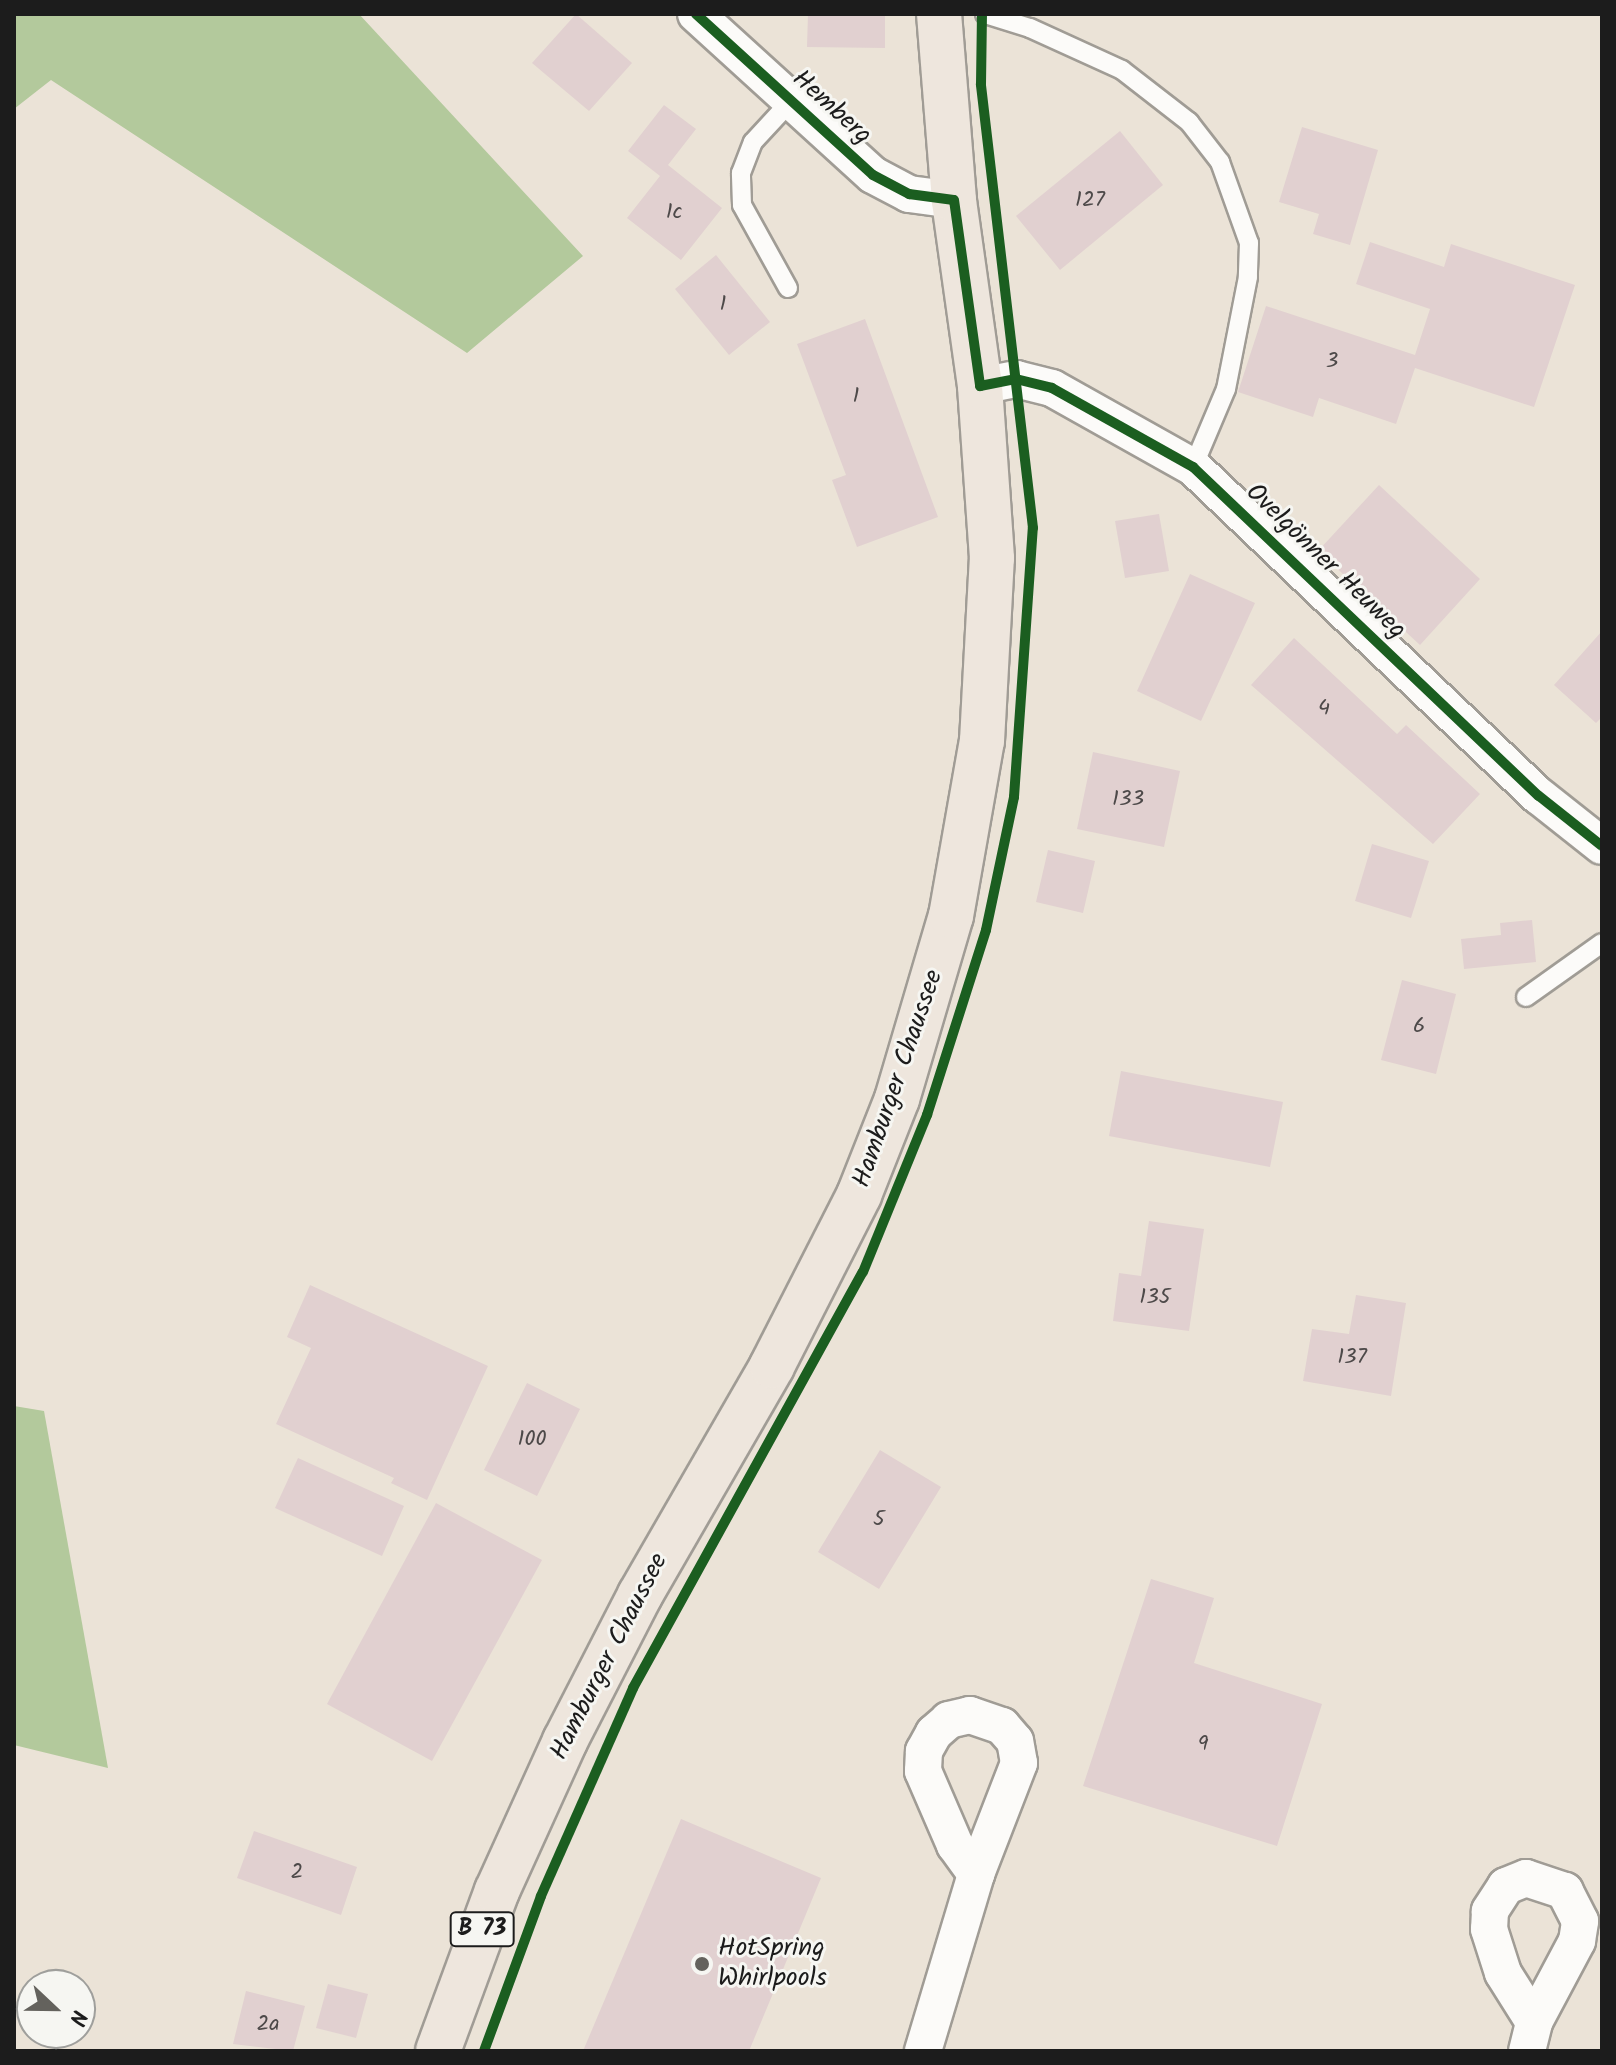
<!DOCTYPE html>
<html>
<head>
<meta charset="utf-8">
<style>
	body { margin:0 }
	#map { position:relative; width:1616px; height:2065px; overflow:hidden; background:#ebe3d7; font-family:Kalam,sans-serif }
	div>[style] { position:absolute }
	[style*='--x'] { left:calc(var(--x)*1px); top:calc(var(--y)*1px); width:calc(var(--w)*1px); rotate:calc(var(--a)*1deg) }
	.forest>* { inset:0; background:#b3c99c }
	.building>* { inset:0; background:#e1d0d0 }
	.roads { filter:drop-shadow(2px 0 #a09c95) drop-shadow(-2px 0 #a09c95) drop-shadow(0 2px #a09c95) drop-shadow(0 -2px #a09c95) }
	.lane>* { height:18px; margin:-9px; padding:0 9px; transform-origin:9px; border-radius:9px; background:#fcfbf9 }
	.street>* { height:36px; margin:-18px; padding:0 18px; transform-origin:18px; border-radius:18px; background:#fcfbf9 }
	.primary>* { height:44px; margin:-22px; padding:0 22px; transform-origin:22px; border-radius:22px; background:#eee6dd }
	.cycleway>* { height:10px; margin:-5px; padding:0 5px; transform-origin:5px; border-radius:5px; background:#1b5e20 }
	.dots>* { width:22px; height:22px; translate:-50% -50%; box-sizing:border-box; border:4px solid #f6f6f2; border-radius:50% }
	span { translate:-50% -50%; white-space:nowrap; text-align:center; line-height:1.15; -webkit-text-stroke:6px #f6f6f2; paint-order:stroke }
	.number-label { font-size:22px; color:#4d4949 }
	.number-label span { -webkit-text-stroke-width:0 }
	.shield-label span { padding:2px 6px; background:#f6f6f2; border:2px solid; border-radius:6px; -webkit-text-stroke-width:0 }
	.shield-label { font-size:24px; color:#1c1c1c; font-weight:700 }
	.street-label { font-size:26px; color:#1c1c1c }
	.poi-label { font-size:26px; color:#1c1c1c }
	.left { translate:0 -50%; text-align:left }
	.frame { position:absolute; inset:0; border:16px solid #1c1c1c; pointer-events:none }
	.north { position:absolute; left:16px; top:1969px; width:80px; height:80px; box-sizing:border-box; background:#f6f6f2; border:2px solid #9f9f9c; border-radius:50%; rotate:112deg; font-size:22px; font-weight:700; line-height:32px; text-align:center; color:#1c1c1c }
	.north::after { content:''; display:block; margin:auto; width:28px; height:36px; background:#64625d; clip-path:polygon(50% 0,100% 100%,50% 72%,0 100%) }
</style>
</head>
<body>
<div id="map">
	<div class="forest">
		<div style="clip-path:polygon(14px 14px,359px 14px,583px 256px,467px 353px,51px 80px,14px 109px)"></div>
		<div style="clip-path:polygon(14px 1406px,44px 1411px,108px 1768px,14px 1745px)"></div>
	</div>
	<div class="building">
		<div style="clip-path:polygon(576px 14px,632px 63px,589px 111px,532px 63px)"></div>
		<div style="clip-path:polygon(808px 14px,885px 14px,885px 48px,807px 47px)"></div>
		<div style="clip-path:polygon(664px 105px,696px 129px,668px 165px,722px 208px,681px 260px,627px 218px,660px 176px,628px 151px)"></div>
		<div style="clip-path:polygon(1302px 127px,1378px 150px,1350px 245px,1313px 234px,1319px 214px,1279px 202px)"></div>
		<div style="clip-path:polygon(1120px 131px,1163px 185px,1060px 270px,1016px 216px)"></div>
		<div style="clip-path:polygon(1370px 242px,1444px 267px,1451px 244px,1575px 285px,1534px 407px,1415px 368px,1396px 424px,1319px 398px,1313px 417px,1238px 392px,1266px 306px,1415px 355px,1430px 309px,1356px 284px)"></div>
		<div style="clip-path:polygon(716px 255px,770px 322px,729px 355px,675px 289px)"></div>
		<div style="clip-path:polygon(865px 319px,938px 517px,857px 547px,832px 480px,846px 475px,797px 344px)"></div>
		<div style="clip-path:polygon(1379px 485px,1480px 579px,1420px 645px,1318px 551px)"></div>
		<div style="clip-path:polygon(1159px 514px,1169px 571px,1125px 578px,1115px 521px)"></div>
		<div style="clip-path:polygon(1190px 574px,1255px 603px,1201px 721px,1137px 691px)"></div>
		<div style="clip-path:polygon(1602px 631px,1602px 717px,1596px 723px,1554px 685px)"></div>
		<div style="clip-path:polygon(1294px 638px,1397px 734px,1406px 725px,1480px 794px,1433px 844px,1251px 685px)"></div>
		<div style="clip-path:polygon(1093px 752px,1180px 771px,1164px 847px,1077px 829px)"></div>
		<div style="clip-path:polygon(1372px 844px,1429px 861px,1411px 918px,1355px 901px)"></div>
		<div style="clip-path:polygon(1048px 850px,1095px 861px,1083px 913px,1036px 902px)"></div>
		<div style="clip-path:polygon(1532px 920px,1536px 962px,1464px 969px,1461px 939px,1501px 935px,1500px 923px)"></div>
		<div style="clip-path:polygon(1402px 980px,1456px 994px,1436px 1074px,1381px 1060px)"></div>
		<div style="clip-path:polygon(1121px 1071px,1283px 1102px,1270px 1167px,1109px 1136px)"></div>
		<div style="clip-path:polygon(1149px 1221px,1204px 1229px,1189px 1331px,1113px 1321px,1119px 1273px,1141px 1276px)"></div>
		<div style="clip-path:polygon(310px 1285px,488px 1366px,427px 1500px,391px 1483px,394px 1478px,276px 1424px,311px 1348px,287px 1337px)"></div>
		<div style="clip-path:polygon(1356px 1295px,1406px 1303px,1391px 1396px,1303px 1381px,1312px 1329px,1349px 1334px)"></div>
		<div style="clip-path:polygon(527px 1383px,580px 1409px,537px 1496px,484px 1470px)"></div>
		<div style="clip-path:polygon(880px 1450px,941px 1487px,879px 1589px,818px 1552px)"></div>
		<div style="clip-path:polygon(298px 1458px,404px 1506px,382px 1556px,275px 1508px)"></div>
		<div style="clip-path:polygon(436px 1503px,542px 1560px,432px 1761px,327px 1704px)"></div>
		<div style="clip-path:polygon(1151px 1579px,1214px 1598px,1194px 1663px,1322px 1704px,1277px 1846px,1083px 1786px)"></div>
		<div style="clip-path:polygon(681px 1819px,821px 1878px,749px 2051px,583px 2051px)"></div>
		<div style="clip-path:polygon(254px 1831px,357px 1867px,341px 1915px,237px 1878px)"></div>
		<div style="clip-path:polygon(328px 1984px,368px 1994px,356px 2038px,316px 2028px)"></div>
		<div style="clip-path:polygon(246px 1991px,305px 2006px,293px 2051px,233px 2044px)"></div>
	</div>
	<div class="roads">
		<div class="lane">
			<div style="--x:985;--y:14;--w:47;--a:17.3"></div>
			<div style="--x:1030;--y:28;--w:101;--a:24.5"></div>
			<div style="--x:1122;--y:70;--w:85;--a:37.8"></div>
			<div style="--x:1189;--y:122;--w:51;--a:52.2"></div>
			<div style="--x:1220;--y:162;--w:86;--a:70.3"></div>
			<div style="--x:1249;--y:243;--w:34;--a:92"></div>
			<div style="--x:1248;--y:277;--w:114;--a:101.1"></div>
			<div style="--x:1226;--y:389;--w:85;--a:112.9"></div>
			<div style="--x:788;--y:288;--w:95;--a:-119"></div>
			<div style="--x:742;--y:205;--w:32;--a:-92"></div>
			<div style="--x:741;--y:173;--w:33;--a:-69"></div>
			<div style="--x:753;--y:142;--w:56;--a:-47.2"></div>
			<div style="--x:1526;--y:997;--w:93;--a:-35.4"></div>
		</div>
		<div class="street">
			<div style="--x:696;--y:14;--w:239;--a:42.3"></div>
			<div style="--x:873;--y:175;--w:41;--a:27.8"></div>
			<div style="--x:909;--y:194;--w:45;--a:7.6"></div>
			<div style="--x:980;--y:386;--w:37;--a:-11"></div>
			<div style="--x:1016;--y:379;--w:37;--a:14"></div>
			<div style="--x:1052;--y:388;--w:162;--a:29.3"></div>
			<div style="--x:1193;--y:467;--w:477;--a:43.6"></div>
			<div style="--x:1539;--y:796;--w:80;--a:38.4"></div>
			<div style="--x:923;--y:2051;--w:185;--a:-73.3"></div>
			<div style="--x:976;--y:1874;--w:119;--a:-68.8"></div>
			<div style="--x:1019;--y:1763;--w:22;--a:-100"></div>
			<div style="--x:1015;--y:1741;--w:20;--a:-131"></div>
			<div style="--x:1002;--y:1726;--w:34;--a:-161"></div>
			<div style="--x:970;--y:1715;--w:22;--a:167"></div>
			<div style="--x:949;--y:1720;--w:20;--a:139"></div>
			<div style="--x:934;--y:1733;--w:21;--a:119"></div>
			<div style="--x:924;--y:1751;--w:20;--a:93"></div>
			<div style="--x:923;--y:1771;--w:81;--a:66.6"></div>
			<div style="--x:955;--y:1845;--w:36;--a:54"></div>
			<div style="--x:1527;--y:2051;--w:30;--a:-76"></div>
			<div style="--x:1534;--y:2022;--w:92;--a:-62"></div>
			<div style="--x:1577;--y:1941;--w:20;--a:-81"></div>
			<div style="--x:1580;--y:1921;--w:34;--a:-117"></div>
			<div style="--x:1565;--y:1891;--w:41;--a:-161.6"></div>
			<div style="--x:1526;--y:1878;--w:22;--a:158"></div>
			<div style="--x:1506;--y:1886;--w:30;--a:123"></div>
			<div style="--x:1490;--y:1911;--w:18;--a:93"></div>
			<div style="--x:1489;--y:1929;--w:46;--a:72.3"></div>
			<div style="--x:1503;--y:1973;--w:58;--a:57.7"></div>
		</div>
		<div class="primary">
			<div style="--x:438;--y:2051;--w:171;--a:-69.8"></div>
			<div style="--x:497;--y:1891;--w:165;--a:-65.6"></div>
			<div style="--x:565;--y:1741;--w:164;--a:-62.8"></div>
			<div style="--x:640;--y:1595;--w:264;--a:-60"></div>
			<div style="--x:772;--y:1366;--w:192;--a:-63"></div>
			<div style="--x:859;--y:1195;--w:103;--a:-68.4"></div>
			<div style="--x:897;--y:1099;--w:191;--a:-73.6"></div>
			<div style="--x:951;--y:916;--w:178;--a:-80"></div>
			<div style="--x:982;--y:741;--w:183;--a:-86.9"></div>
			<div style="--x:992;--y:558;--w:172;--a:-94"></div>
			<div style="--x:980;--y:386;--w:188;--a:-98"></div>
			<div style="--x:954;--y:200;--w:187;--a:-94.6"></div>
		</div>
	</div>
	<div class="cycleway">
		<div style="--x:696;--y:14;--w:239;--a:42.3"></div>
		<div style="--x:873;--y:175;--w:41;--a:27.8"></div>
		<div style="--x:909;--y:194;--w:45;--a:7.6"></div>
		<div style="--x:954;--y:200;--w:188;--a:82"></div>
		<div style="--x:980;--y:386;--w:37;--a:-11"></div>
		<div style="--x:1016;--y:379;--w:37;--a:14"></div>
		<div style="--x:1052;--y:388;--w:162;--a:29.3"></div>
		<div style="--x:1193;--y:467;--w:477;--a:43.6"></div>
		<div style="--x:1539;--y:796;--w:80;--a:38.4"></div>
		<div style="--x:484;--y:2051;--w:165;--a:-69.8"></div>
		<div style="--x:541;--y:1896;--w:227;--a:-66.1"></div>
		<div style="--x:633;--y:1688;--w:475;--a:-61.1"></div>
		<div style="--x:863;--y:1272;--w:170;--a:-67.8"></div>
		<div style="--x:927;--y:1115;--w:194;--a:-72.3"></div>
		<div style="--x:986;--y:930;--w:136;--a:-78.1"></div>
		<div style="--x:1014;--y:797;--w:270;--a:-86"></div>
		<div style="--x:1033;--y:528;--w:447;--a:-96.7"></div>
		<div style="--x:981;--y:84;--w:70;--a:-89.2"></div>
	</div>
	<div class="dots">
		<div style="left:702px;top:1964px;background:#64625d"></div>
	</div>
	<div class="number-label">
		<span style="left:1090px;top:201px">127</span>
		<span style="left:674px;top:213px">1c</span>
		<span style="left:723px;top:305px">1</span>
		<span style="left:1332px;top:362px">3</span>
		<span style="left:856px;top:397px">1</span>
		<span style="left:1324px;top:709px">4</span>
		<span style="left:1128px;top:800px">133</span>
		<span style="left:1419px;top:1027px">6</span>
		<span style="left:1155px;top:1298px">135</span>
		<span style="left:1352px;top:1358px">137</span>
		<span style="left:532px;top:1440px">100</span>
		<span style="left:879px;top:1520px">5</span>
		<span style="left:1203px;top:1745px">9</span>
		<span style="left:297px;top:1873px">2</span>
		<span style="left:268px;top:2025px">2a</span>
	</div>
	<div class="shield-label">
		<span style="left:482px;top:1929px">B 73</span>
	</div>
	<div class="street-label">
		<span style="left:831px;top:108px;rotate:42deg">Hemberg</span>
		<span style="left:1325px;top:562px;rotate:44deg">Ovelgönner Heuweg</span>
		<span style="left:899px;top:1079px;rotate:-71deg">Hamburger Chaussee</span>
		<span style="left:610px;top:1657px;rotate:-63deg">Hamburger Chaussee</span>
	</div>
	<div class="poi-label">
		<span class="left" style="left:718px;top:1964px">HotSpring<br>Whirlpools</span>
	</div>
	<div class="frame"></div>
	<div class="north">N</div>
</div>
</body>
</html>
